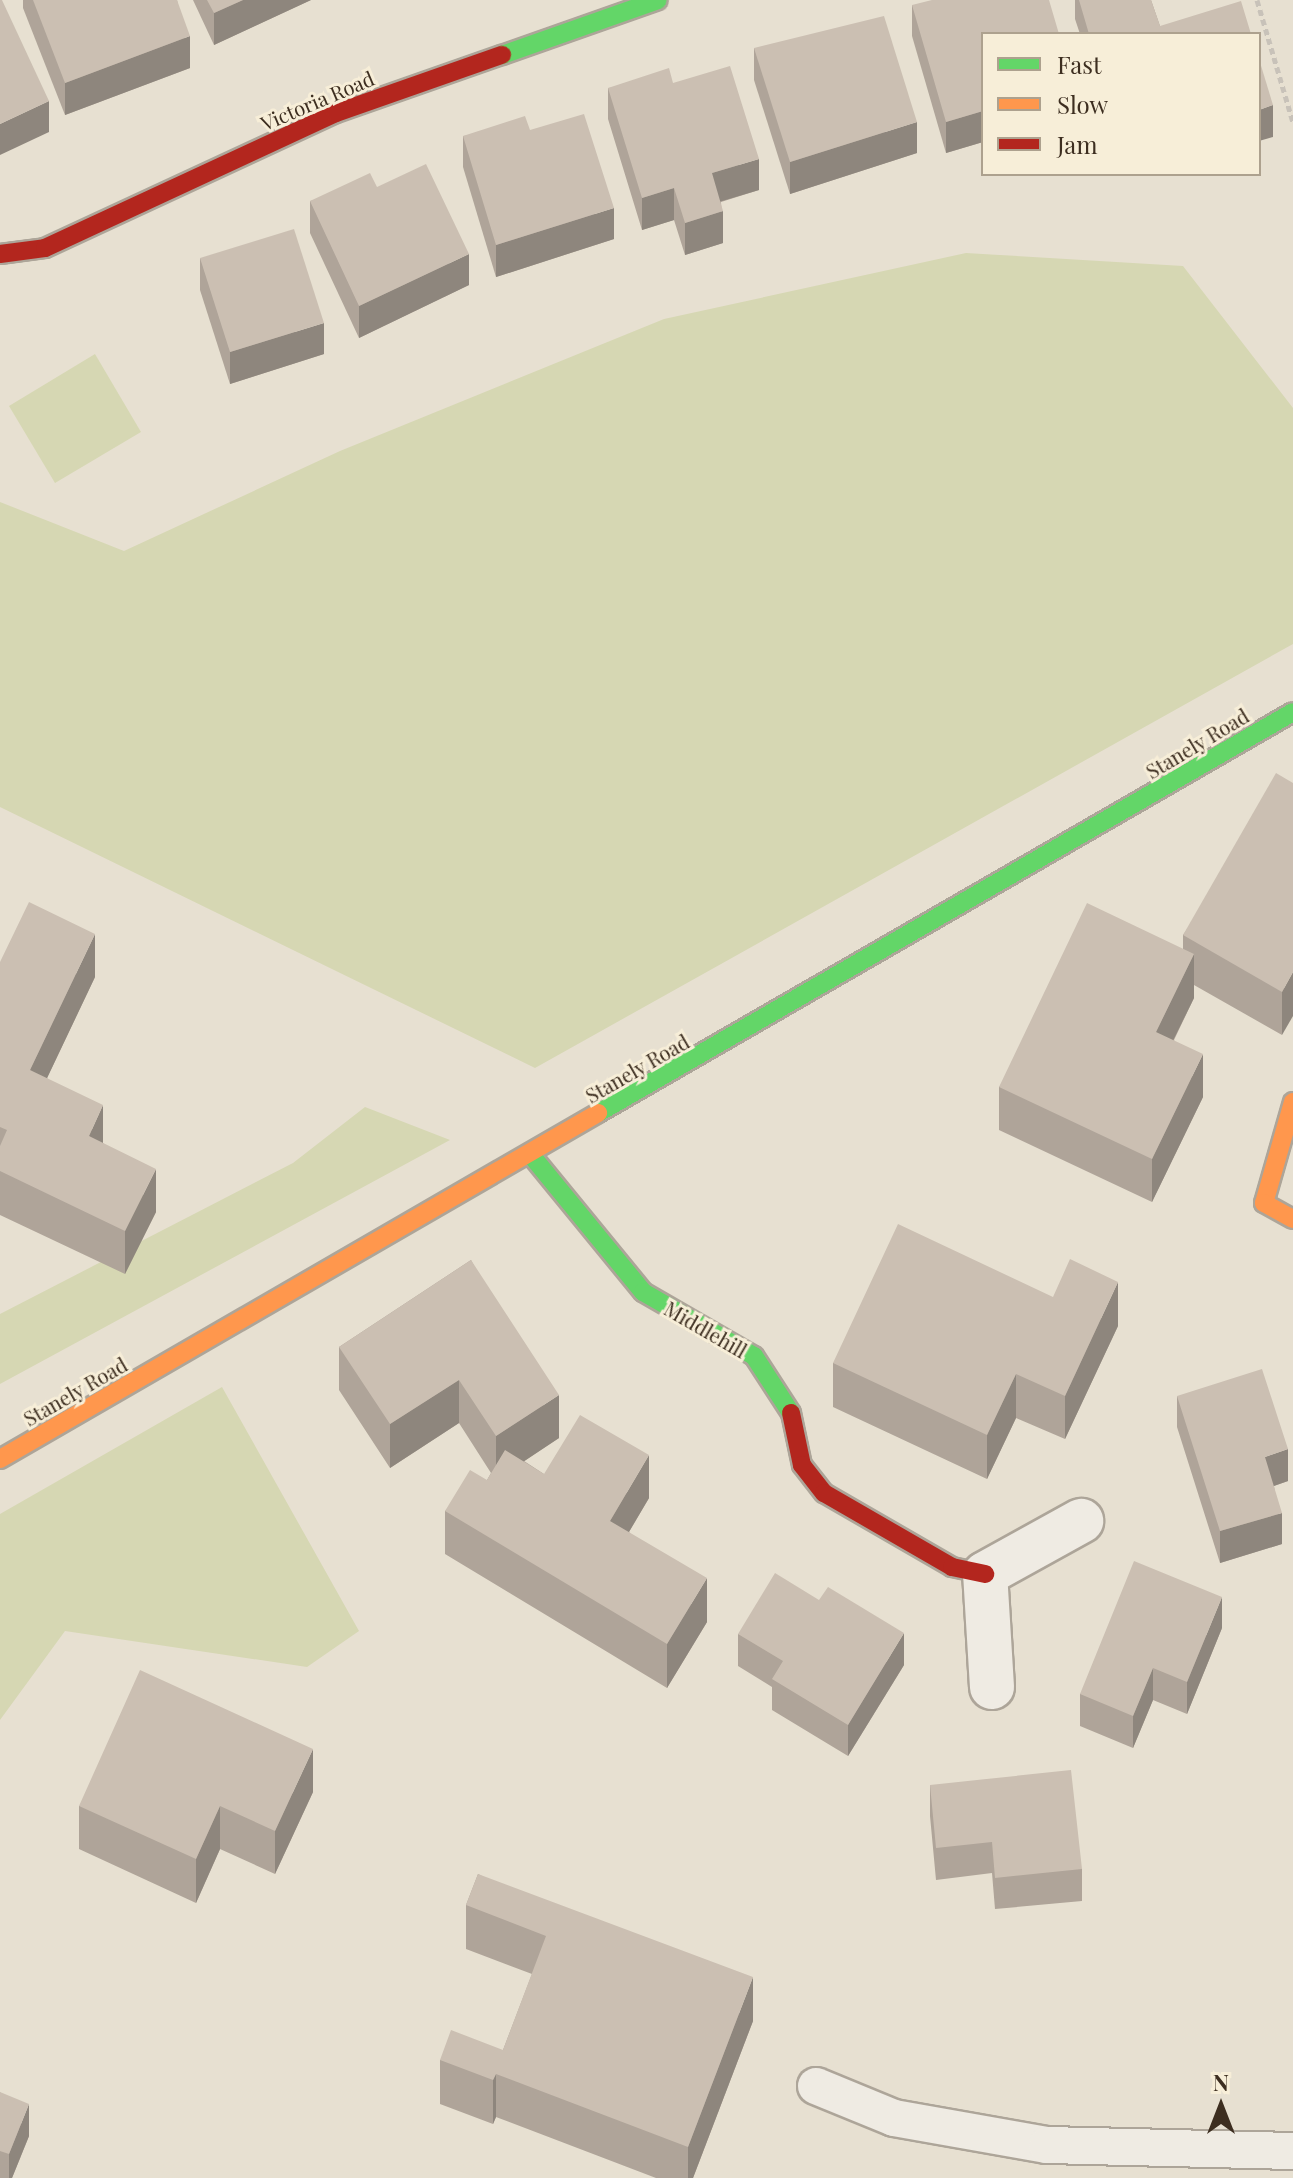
<!DOCTYPE html>
<html>
<head>
<meta charset="utf-8">
<style>
	body { margin:0 }
	#map { position:relative; width:1293px; height:2178px; overflow:hidden; background:#e7e0d1; font-family:"Playfair Display",serif }
	div>[style] { position:absolute }
	[style*='--x'] { left:calc(var(--x)*1px); top:calc(var(--y)*1px); width:calc(var(--w)*1px); rotate:calc(var(--a)*1deg) }
	.green>* { inset:0; background:#d6d7b3 }
	.path>* { height:5px; margin-top:-2.5px; transform-origin:0; background:repeating-linear-gradient(90deg,#c8c2b9 0 6px,transparent 0 10px) }
	.roads { filter:drop-shadow(2px 0 #ada599) drop-shadow(-2px 0 #ada599) drop-shadow(0 2px #ada599) drop-shadow(0 -2px #ada599) }
	.lane>* { height:36px; margin:-18px; padding:0 18px; transform-origin:18px; border-radius:18px; background:#efebe3 }
	.street>* { height:44px; margin:-22px; padding:0 22px; transform-origin:22px; border-radius:22px; background:#efebe3 }
	.fast>* { height:18px; margin:-9px; padding:0 9px; transform-origin:9px; border-radius:9px; background:#63d668 }
	.slow>* { height:18px; margin:-9px; padding:0 9px; transform-origin:9px; border-radius:9px; background:#ff974d }
	.jam>* { height:18px; margin:-9px; padding:0 9px; transform-origin:9px; border-radius:9px; background:#b3261e }
	.wall>* { inset:0; background:#afa499 }
	.shaded-wall>* { inset:0; background:#8e867d }
	.building>* { inset:0; background:#cbbfb2 }
	span { translate:-50% -50%; white-space:nowrap; text-align:center; line-height:1.15; -webkit-text-stroke:6px #f7eed8; paint-order:stroke }
	.street-label { font-size:20px; color:#3d2e20 }
	.legend { position:absolute; left:981px; top:32px; width:280px; height:144px; box-sizing:border-box; background:#f7eed8; border:2px solid #ada18e; margin:0; padding:10px 14px; list-style:none; font-size:24px; color:#3d2e20 }
	.legend li { display:flex; align-items:center; gap:16px; height:40px }
	.legend b { width:40px; border:2px solid #ada18e }
	.north { position:absolute; left:1181px; top:2066px; width:80px; height:80px; -webkit-text-stroke:6px #f7eed8; paint-order:stroke; rotate:0deg; font-size:22px; font-weight:700; line-height:32px; text-align:center; color:#3d2e20 }
	.north::after { content:''; display:block; margin:auto; width:28px; height:36px; background:#3d2e20; clip-path:polygon(50% 0,100% 100%,50% 72%,0 100%) }
</style>
</head>
<body>
<div id="map">
	<div class="green">
		<div style="clip-path:polygon(966px 253px,1183px 266px,1293px 408px,1293px 644px,535px 1068px,0 807px,0 502px,124px 551px,340px 451px,664px 319px)"></div>
		<div style="clip-path:polygon(95px 354px,141px 432px,55px 483px,9px 406px)"></div>
		<div style="clip-path:polygon(365px 1107px,450px 1140px,0 1384px,0 1314px,293px 1163px)"></div>
		<div style="clip-path:polygon(222px 1387px,359px 1631px,307px 1667px,65px 1631px,0 1720px,0 1514px)"></div>
	</div>
	<div class="path">
		<div style="--x:1257;--y:0;--w:127;--a:73.6"></div>
	</div>
	<div class="roads">
		<div class="lane">
			<div style="--x:816;--y:2086;--w:84;--a:22.3"></div>
			<div style="--x:894;--y:2118;--w:155;--a:10"></div>
			<div style="--x:1047;--y:2145;--w:246;--a:1.4"></div>
		</div>
		<div class="street">
			<div style="--x:992;--y:1687;--w:113;--a:-93.5"></div>
			<div style="--x:985;--y:1574;--w:110;--a:-28.9"></div>
		</div>
		<div class="fast">
			<div style="--x:502;--y:55;--w:165;--a:-19.4"></div>
			<div style="--x:598;--y:1113;--w:802;--a:-29.98"></div>
			<div style="--x:531;--y:1155;--w:177;--a:50.7"></div>
			<div style="--x:643;--y:1292;--w:128;--a:30"></div>
			<div style="--x:754;--y:1356;--w:68;--a:57"></div>
		</div>
		<div class="slow">
			<div style="--x:1293;--y:1102;--w:105;--a:106"></div>
			<div style="--x:1264;--y:1203;--w:33;--a:29"></div>
			<div style="--x:0;--y:1459;--w:691;--a:-30.05"></div>
		</div>
		<div class="jam">
			<div style="--x:0;--y:254;--w:45;--a:-7.6"></div>
			<div style="--x:45;--y:248;--w:321;--a:-24.9"></div>
			<div style="--x:336;--y:113;--w:176;--a:-19.3"></div>
			<div style="--x:791;--y:1413;--w:53;--a:78.1"></div>
			<div style="--x:802;--y:1465;--w:36;--a:52"></div>
			<div style="--x:824;--y:1493;--w:148;--a:30"></div>
			<div style="--x:952;--y:1567;--w:34;--a:12"></div>
		</div>
	</div>
	<div class="wall">
		<div style="clip-path:polygon(23px 0,177px 0,190px 68px,65px 115px,23px 8px)"></div>
		<div style="clip-path:polygon(193px 0,311px 0,214px 45px)"></div>
		<div style="clip-path:polygon(1075px 0,1151px 0,1160px 26px,1251px 34px,1080px 34px,1075px 19px)"></div>
		<div style="clip-path:polygon(912px 5px,983px 34px,983px 142px,946px 153px,912px 36px)"></div>
		<div style="clip-path:polygon(754px 48px,917px 153px,790px 194px,754px 80px)"></div>
		<div style="clip-path:polygon(673px 83px,759px 190px,721px 202px,723px 243px,685px 255px,674px 220px,642px 230px,608px 119px,608px 88px)"></div>
		<div style="clip-path:polygon(530px 130px,614px 239px,496px 277px,463px 167px,463px 136px)"></div>
		<div style="clip-path:polygon(377px 187px,469px 285px,359px 338px,310px 233px,310px 201px)"></div>
		<div style="clip-path:polygon(200px 258px,324px 354px,230px 384px,200px 290px)"></div>
		<div style="clip-path:polygon(1293px 783px,1282px 1035px,1194px 985px,1194px 998px,1174px 1040px,1203px 1097px,1152px 1202px,999px 1130px,999px 1087px,1183px 949px,1183px 935px)"></div>
		<div style="clip-path:polygon(0 962px,95px 977px,47px 1078px,103px 1143px,156px 1212px,125px 1274px,0 1215px)"></div>
		<div style="clip-path:polygon(471px 1260px,559px 1438px,524px 1461px,544px 1474px,649px 1498px,629px 1532px,707px 1622px,667px 1688px,445px 1554px,445px 1511px,487px 1480px,491px 1473px,459px 1423px,390px 1468px,339px 1390px,339px 1347px)"></div>
		<div style="clip-path:polygon(1053px 1297px,1118px 1326px,1065px 1439px,1016px 1418px,987px 1479px,833px 1407px,833px 1363px)"></div>
		<div style="clip-path:polygon(1177px 1396px,1288px 1481px,1274px 1486px,1282px 1544px,1220px 1563px,1177px 1427px)"></div>
		<div style="clip-path:polygon(1222px 1628px,1187px 1714px,1153px 1700px,1133px 1748px,1080px 1726px,1080px 1694px)"></div>
		<div style="clip-path:polygon(738px 1634px,904px 1665px,848px 1756px,772px 1710px,772px 1687px,738px 1666px)"></div>
		<div style="clip-path:polygon(930px 1785px,1082px 1869px,1082px 1901px,995px 1909px,992px 1873px,936px 1880px,930px 1816px)"></div>
		<div style="clip-path:polygon(313px 1792px,275px 1874px,220px 1849px,196px 1903px,79px 1849px,79px 1806px)"></div>
		<div style="clip-path:polygon(478px 1874px,753px 2021px,693px 2178px,656px 2178px,496px 2117px,493px 2124px,440px 2104px,440px 2060px,503px 2050px,532px 1974px,466px 1949px,466px 1905px)"></div>
		<div style="clip-path:polygon(0 2092px,29px 2136px,12px 2178px,0 2178px)"></div>
	</div>
	<div class="shaded-wall">
		<div style="clip-path:polygon(243px 0,311px 0,214px 45px,214px 13px)"></div>
		<div style="clip-path:polygon(190px 36px,190px 68px,65px 115px,65px 83px)"></div>
		<div style="clip-path:polygon(49px 101px,49px 132px,0 155px,0 124px)"></div>
		<div style="clip-path:polygon(1273px 105px,1273px 137px,1259px 141px,1259px 110px)"></div>
		<div style="clip-path:polygon(983px 111px,983px 142px,946px 153px,946px 122px)"></div>
		<div style="clip-path:polygon(917px 122px,917px 153px,790px 194px,790px 162px)"></div>
		<div style="clip-path:polygon(759px 159px,759px 190px,712px 204px,712px 173px)"></div>
		<div style="clip-path:polygon(674px 188px,674px 220px,642px 230px,642px 198px)"></div>
		<div style="clip-path:polygon(614px 208px,614px 239px,496px 277px,496px 245px)"></div>
		<div style="clip-path:polygon(723px 211px,723px 243px,685px 255px,685px 223px)"></div>
		<div style="clip-path:polygon(469px 254px,469px 285px,359px 338px,359px 306px)"></div>
		<div style="clip-path:polygon(324px 323px,324px 354px,230px 384px,230px 352px)"></div>
		<div style="clip-path:polygon(95px 934px,95px 977px,30px 1114px,30px 1070px)"></div>
		<div style="clip-path:polygon(1194px 954px,1194px 998px,1156px 1075px,1156px 1032px)"></div>
		<div style="clip-path:polygon(1293px 972px,1293px 1016px,1282px 1035px,1282px 992px)"></div>
		<div style="clip-path:polygon(1203px 1054px,1203px 1097px,1152px 1202px,1152px 1159px)"></div>
		<div style="clip-path:polygon(103px 1105px,103px 1149px,89px 1136px)"></div>
		<div style="clip-path:polygon(156px 1169px,156px 1212px,125px 1274px,125px 1231px)"></div>
		<div style="clip-path:polygon(1118px 1282px,1118px 1326px,1065px 1439px,1065px 1396px)"></div>
		<div style="clip-path:polygon(1016px 1374px,1016px 1418px,987px 1479px,987px 1435px)"></div>
		<div style="clip-path:polygon(459px 1380px,459px 1423px,390px 1468px,390px 1424px)"></div>
		<div style="clip-path:polygon(559px 1395px,559px 1438px,496px 1480px,496px 1436px)"></div>
		<div style="clip-path:polygon(1288px 1449px,1288px 1481px,1265px 1489px,1265px 1457px)"></div>
		<div style="clip-path:polygon(649px 1455px,649px 1498px,610px 1564px,610px 1521px)"></div>
		<div style="clip-path:polygon(1282px 1513px,1282px 1544px,1220px 1563px,1220px 1531px)"></div>
		<div style="clip-path:polygon(707px 1578px,707px 1622px,667px 1688px,667px 1644px)"></div>
		<div style="clip-path:polygon(1222px 1597px,1222px 1628px,1187px 1714px,1187px 1682px)"></div>
		<div style="clip-path:polygon(904px 1633px,904px 1665px,848px 1756px,848px 1725px)"></div>
		<div style="clip-path:polygon(1153px 1668px,1153px 1700px,1133px 1748px,1133px 1716px)"></div>
		<div style="clip-path:polygon(313px 1749px,313px 1792px,275px 1874px,275px 1831px)"></div>
		<div style="clip-path:polygon(220px 1806px,220px 1849px,196px 1903px,196px 1859px)"></div>
		<div style="clip-path:polygon(753px 1977px,753px 2021px,693px 2178px,688px 2178px,688px 2147px)"></div>
		<div style="clip-path:polygon(496px 2074px,496px 2117px,493px 2124px,493px 2080px)"></div>
		<div style="clip-path:polygon(29px 2104px,29px 2136px,12px 2178px,9px 2178px,9px 2154px)"></div>
	</div>
	<div class="building">
		<div style="clip-path:polygon(0 0,2px 0,49px 101px,0 124px)"></div>
		<div style="clip-path:polygon(33px 0,177px 0,190px 36px,65px 83px)"></div>
		<div style="clip-path:polygon(207px 0,243px 0,214px 13px)"></div>
		<div style="clip-path:polygon(932px 0,1049px 0,1059px 34px,983px 34px,983px 111px,946px 122px,912px 5px)"></div>
		<div style="clip-path:polygon(1079px 0,1151px 0,1160px 26px,1241px 1px,1251px 34px,1089px 34px)"></div>
		<div style="clip-path:polygon(884px 16px,917px 122px,790px 162px,754px 48px)"></div>
		<div style="clip-path:polygon(1259px 59px,1273px 105px,1259px 110px)"></div>
		<div style="clip-path:polygon(730px 66px,759px 159px,712px 173px,723px 211px,685px 223px,674px 188px,642px 198px,608px 88px,669px 68px,673px 83px)"></div>
		<div style="clip-path:polygon(584px 114px,614px 208px,496px 245px,463px 136px,525px 116px,530px 130px)"></div>
		<div style="clip-path:polygon(426px 164px,469px 254px,359px 306px,310px 201px,370px 173px,377px 187px)"></div>
		<div style="clip-path:polygon(294px 229px,324px 323px,230px 352px,200px 258px)"></div>
		<div style="clip-path:polygon(1276px 773px,1293px 783px,1293px 972px,1282px 992px,1183px 935px)"></div>
		<div style="clip-path:polygon(29px 902px,95px 934px,30px 1070px,103px 1105px,89px 1136px,156px 1169px,125px 1231px,0 1171px,0 1146px,7px 1130px,0 1127px,0 962px)"></div>
		<div style="clip-path:polygon(1087px 903px,1194px 954px,1156px 1032px,1203px 1054px,1152px 1159px,999px 1087px)"></div>
		<div style="clip-path:polygon(898px 1224px,1053px 1297px,1070px 1259px,1118px 1282px,1065px 1396px,1016px 1374px,987px 1435px,833px 1363px)"></div>
		<div style="clip-path:polygon(471px 1260px,559px 1395px,496px 1436px,459px 1380px,390px 1424px,339px 1347px)"></div>
		<div style="clip-path:polygon(1262px 1369px,1288px 1449px,1265px 1457px,1282px 1513px,1220px 1531px,1177px 1396px)"></div>
		<div style="clip-path:polygon(580px 1415px,649px 1455px,610px 1521px,707px 1578px,667px 1644px,445px 1511px,470px 1470px,487px 1480px,505px 1450px,544px 1474px)"></div>
		<div style="clip-path:polygon(1134px 1561px,1222px 1597px,1187px 1682px,1153px 1668px,1133px 1716px,1080px 1694px)"></div>
		<div style="clip-path:polygon(775px 1573px,819px 1600px,828px 1587px,904px 1633px,848px 1725px,772px 1679px,783px 1661px,738px 1634px)"></div>
		<div style="clip-path:polygon(140px 1670px,313px 1749px,275px 1831px,220px 1806px,196px 1859px,79px 1806px)"></div>
		<div style="clip-path:polygon(1071px 1770px,1082px 1869px,995px 1878px,992px 1842px,936px 1848px,930px 1785px)"></div>
		<div style="clip-path:polygon(478px 1874px,753px 1977px,688px 2147px,496px 2074px,493px 2080px,440px 2060px,451px 2030px,503px 2050px,546px 1936px,466px 1905px)"></div>
		<div style="clip-path:polygon(0 2092px,29px 2104px,9px 2154px,0 2151px)"></div>
	</div>
	<div class="street-label">
		<span style="left:317px;top:100px;rotate:-23deg">Victoria Road</span>
		<span style="left:1197px;top:743px;rotate:-31deg">Stanely Road</span>
		<span style="left:637px;top:1068px;rotate:-30deg">Stanely Road</span>
		<span style="left:706px;top:1329px;rotate:30deg">Middlehill</span>
		<span style="left:75px;top:1391px;rotate:-30deg">Stanely Road</span>
	</div>
	<ul class="legend">
	<li><b style="height:10px;background:#63d668"></b>Fast</li>
	<li><b style="height:10px;background:#ff974d"></b>Slow</li>
	<li><b style="height:10px;background:#b3261e"></b>Jam</li>
	</ul>
	<div class="north">N</div>
</div>
</body>
</html>
